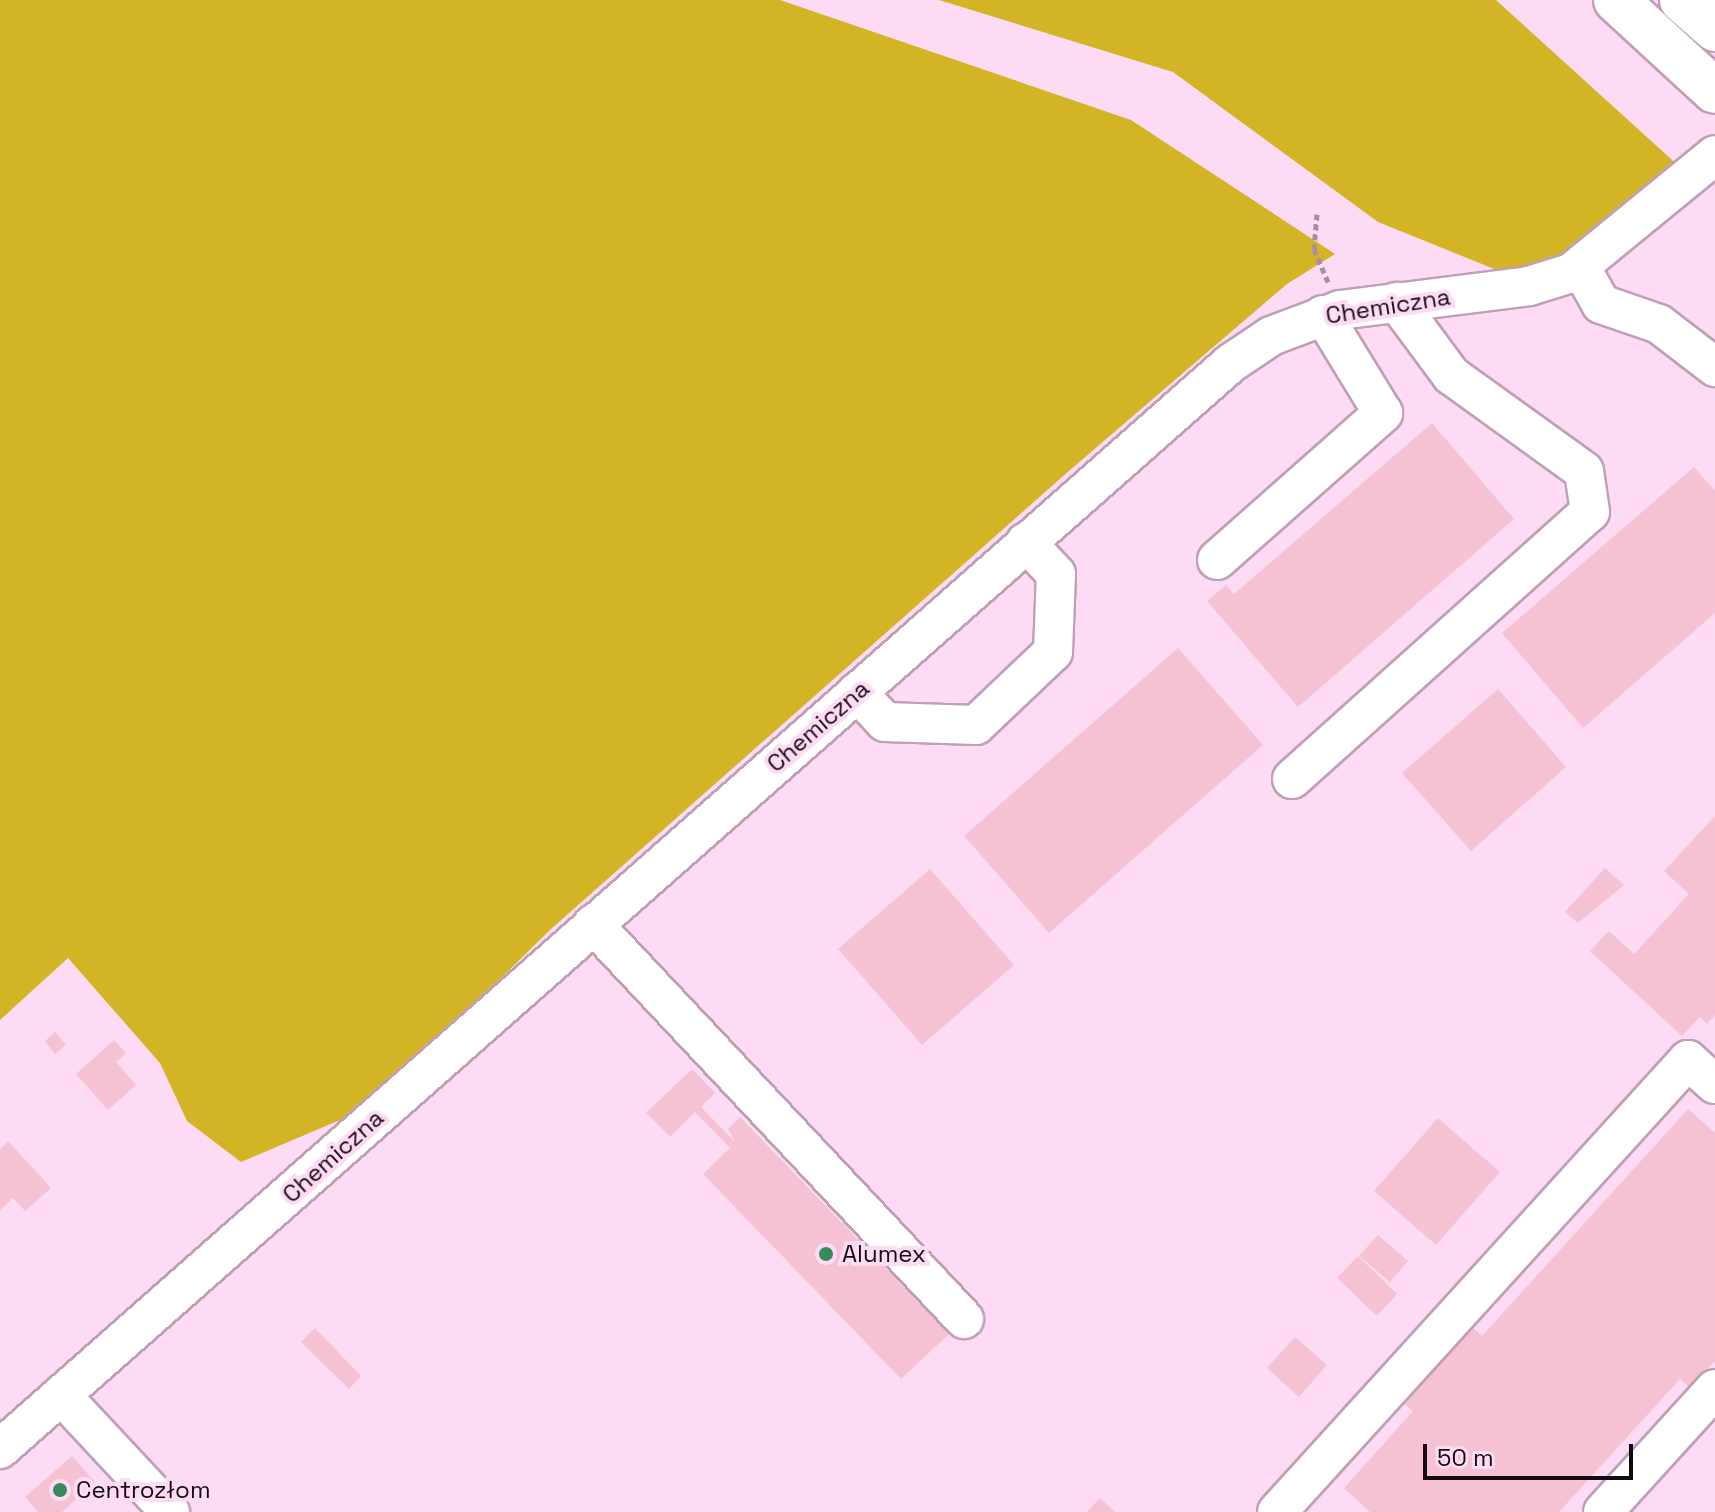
<!DOCTYPE html>
<html>
<head>
<meta charset="utf-8">
<style>
	body { margin:0 }
	#map { position:relative; width:1715px; height:1512px; overflow:hidden; background:#fddbf4; font-family:"Space Grotesk",sans-serif }
	div>[style] { position:absolute }
	[style*='--x'] { left:calc(var(--x)*1px); top:calc(var(--y)*1px); width:calc(var(--w)*1px); rotate:calc(var(--a)*1deg) }
	.forest>* { inset:0; background:#d2b424 }
	.building>* { inset:0; background:#f4c2d3 }
	.path>* { height:5px; margin-top:-2.5px; transform-origin:0; background:repeating-linear-gradient(90deg,#a78ea1 0 6px,transparent 0 10px) }
	.roads { filter:drop-shadow(2px 0 #c0a0b7) drop-shadow(-2px 0 #c0a0b7) drop-shadow(0 2px #c0a0b7) drop-shadow(0 -2px #c0a0b7) }
	.minor>* { height:38px; margin:-19px; padding:0 19px; transform-origin:19px; border-radius:19px; background:#fff }
	.major>* { height:44px; margin:-22px; padding:0 22px; transform-origin:22px; border-radius:22px; background:#fff }
	.dots>* { width:22px; height:22px; translate:-50% -50%; box-sizing:border-box; border:4px solid #fddbf4; border-radius:50% }
	span { translate:-50% -50%; white-space:nowrap; text-align:center; line-height:1.15; -webkit-text-stroke:8px #fddbf4; paint-order:stroke }
	.street-label { font-size:24px; color:#150a12 }
	.poi-label { font-size:24px; color:#150a12 }
	.left { translate:0 -50%; text-align:left }
	.scale { position:absolute; left:1423px; top:1444px; width:210px; height:36px; box-sizing:border-box; border:4px solid #150a12; border-top:0; padding-left:10px; font-size:24px; line-height:28px; white-space:nowrap; color:#150a12; -webkit-text-stroke:6px #fddbf4; paint-order:stroke }
</style>
</head>
<body>
<div id="map">
	<div class="forest">
		<div style="clip-path:polygon(0 0,780px 0,1131px 120px,1335px 254px,1287px 284px,1070px 470px,551px 929px,431px 1047px,340px 1120px,241px 1162px,187px 1121px,160px 1063px,68px 958px,0 1020px)"></div>
		<div style="clip-path:polygon(939px 0,1496px 0,1682px 169px,1598px 235px,1514px 277px,1378px 222px,1173px 72px)"></div>
	</div>
	<div class="building">
		<div style="clip-path:polygon(1432px 423px,1514px 519px,1298px 707px,1207px 601px,1226px 585px,1234px 594px)"></div>
		<div style="clip-path:polygon(1694px 467px,1715px 491px,1715px 613px,1583px 728px,1502px 633px)"></div>
		<div style="clip-path:polygon(1178px 648px,1263px 745px,1049px 933px,964px 836px)"></div>
		<div style="clip-path:polygon(1498px 689px,1566px 767px,1471px 851px,1402px 773px)"></div>
		<div style="clip-path:polygon(1715px 816px,1715px 1015px,1707px 1024px,1700px 1017px,1682px 1036px,1590px 951px,1609px 931px,1634px 954px,1689px 894px,1664px 871px)"></div>
		<div style="clip-path:polygon(1605px 868px,1624px 885px,1578px 923px,1565px 912px)"></div>
		<div style="clip-path:polygon(930px 869px,1014px 965px,922px 1045px,838px 949px)"></div>
		<div style="clip-path:polygon(55px 1032px,66px 1045px,55px 1054px,45px 1041px)"></div>
		<div style="clip-path:polygon(114px 1040px,126px 1053px,116px 1062px,136px 1085px,108px 1110px,76px 1074px)"></div>
		<div style="clip-path:polygon(692px 1069px,715px 1093px,701px 1107px,735px 1142px,728px 1129px,740px 1117px,949px 1334px,901px 1379px,703px 1174px,730px 1148px,695px 1112px,670px 1137px,646px 1113px)"></div>
		<div style="clip-path:polygon(1688px 1109px,1715px 1133px,1715px 1361px,1690px 1388px,1680px 1379px,1559px 1512px,1370px 1512px,1344px 1488px,1413px 1411px,1399px 1399px,1468px 1323px,1482px 1336px)"></div>
		<div style="clip-path:polygon(1438px 1118px,1500px 1172px,1436px 1245px,1374px 1191px)"></div>
		<div style="clip-path:polygon(8px 1141px,51px 1188px,25px 1211px,13px 1198px,0 1210px,0 1149px)"></div>
		<div style="clip-path:polygon(1378px 1235px,1408px 1261px,1390px 1282px,1359px 1256px)"></div>
		<div style="clip-path:polygon(1358px 1256px,1397px 1294px,1377px 1316px,1337px 1278px)"></div>
		<div style="clip-path:polygon(315px 1328px,361px 1376px,349px 1389px,301px 1342px)"></div>
		<div style="clip-path:polygon(1295px 1337px,1327px 1365px,1299px 1397px,1267px 1368px)"></div>
		<div style="clip-path:polygon(72px 1456px,95px 1482px,62px 1512px,38px 1512px,25px 1497px)"></div>
		<div style="clip-path:polygon(1100px 1498px,1115px 1512px,1087px 1512px)"></div>
	</div>
	<div class="path">
		<div style="--x:1317;--y:214;--w:35;--a:95"></div>
		<div style="--x:1314;--y:249;--w:36;--a:67"></div>
	</div>
	<div class="roads">
		<div class="minor">
			<div style="--x:1581;--y:268;--w:41;--a:60.9"></div>
			<div style="--x:1601;--y:304;--w:61;--a:19"></div>
			<div style="--x:1659;--y:324;--w:71;--a:37.5"></div>
			<div style="--x:1217;--y:560;--w:222;--a:-41.5"></div>
			<div style="--x:1383;--y:413;--w:115;--a:-121.5"></div>
			<div style="--x:857;--y:692;--w:41;--a:47"></div>
			<div style="--x:885;--y:722;--w:91;--a:1.9"></div>
			<div style="--x:976;--y:725;--w:106;--a:-43.5"></div>
			<div style="--x:1053;--y:652;--w:78;--a:-87.8"></div>
			<div style="--x:1056;--y:574;--w:44;--a:-133.2"></div>
			<div style="--x:1292;--y:779;--w:400;--a:-41.9"></div>
			<div style="--x:1590;--y:512;--w:41;--a:-98.3"></div>
			<div style="--x:1584;--y:471;--w:164;--a:-144.2"></div>
			<div style="--x:1451;--y:375;--w:91;--a:-126.5"></div>
			<div style="--x:593;--y:924;--w:542;--a:46.79"></div>
			<div style="--x:61;--y:1395;--w:160;--a:47"></div>
			<div style="--x:0;--y:1449;--w:1642;--a:-41.42"></div>
			<div style="--x:1231;--y:363;--w:48;--a:-34"></div>
			<div style="--x:1271;--y:336;--w:74;--a:-20.6"></div>
			<div style="--x:1340;--y:310;--w:191;--a:-7.2"></div>
			<div style="--x:1529;--y:286;--w:44;--a:-17.2"></div>
			<div style="--x:1571;--y:273;--w:186;--a:-39.3"></div>
			<div style="--x:1277;--y:1512;--w:611;--a:-47.72"></div>
			<div style="--x:1688;--y:1060;--w:36;--a:42"></div>
			<div style="--x:1603;--y:1512;--w:166;--a:-47.7"></div>
		</div>
		<div class="major">
			<div style="--x:1616;--y:0;--w:134;--a:42.6"></div>
			<div style="--x:1682;--y:0;--w:44;--a:41.3"></div>
		</div>
	</div>
	<div class="dots">
		<div style="left:826px;top:1254px;background:#388a5c"></div>
		<div style="left:60px;top:1490px;background:#388a5c"></div>
	</div>
	<div class="street-label">
		<span style="left:1388px;top:306px;rotate:-9deg">Chemiczna</span>
		<span style="left:818px;top:726px;rotate:-41deg">Chemiczna</span>
		<span style="left:333px;top:1156px;rotate:-42deg">Chemiczna</span>
	</div>
	<div class="poi-label">
		<span class="left" style="left:842px;top:1254px">Alumex</span>
		<span class="left" style="left:76px;top:1490px">Centrozłom</span>
	</div>
	<div class="scale">50 m</div>
</div>
</body>
</html>
